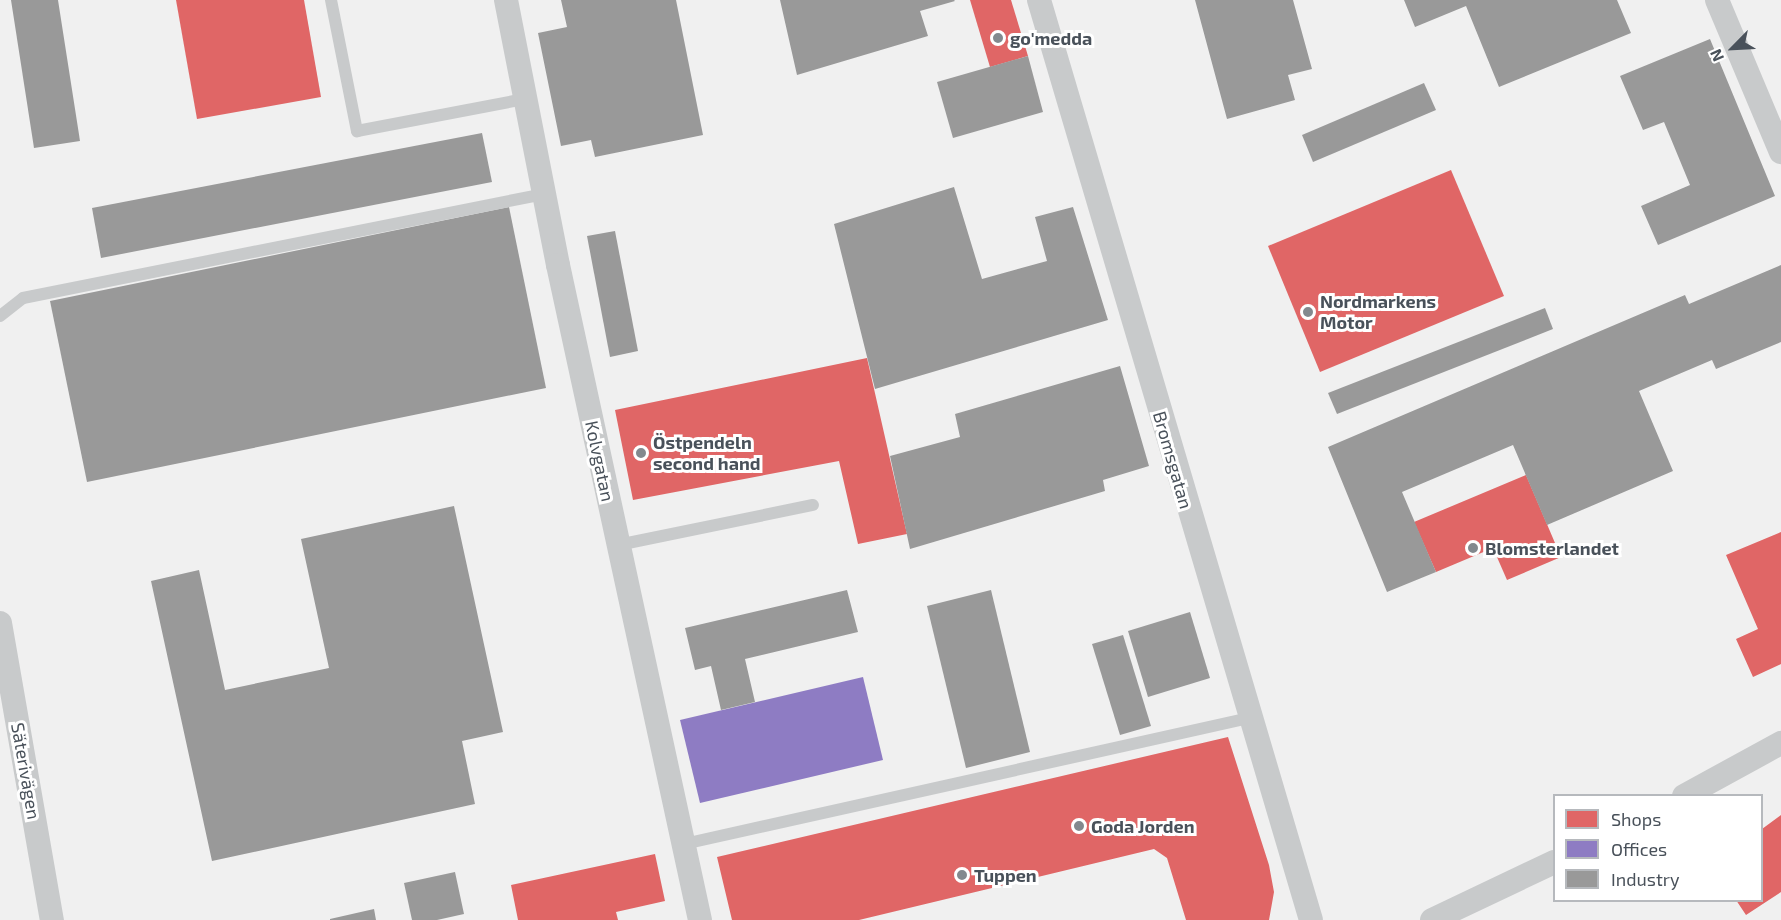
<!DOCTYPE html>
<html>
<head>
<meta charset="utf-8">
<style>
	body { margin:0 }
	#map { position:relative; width:1781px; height:920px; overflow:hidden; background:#f0f0f0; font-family:"Exo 2",sans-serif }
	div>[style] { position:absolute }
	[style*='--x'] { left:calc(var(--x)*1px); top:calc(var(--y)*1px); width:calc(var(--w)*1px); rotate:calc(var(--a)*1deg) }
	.shops>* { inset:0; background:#e06666 }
	.offices>* { inset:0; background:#8e7cc3 }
	.industry>* { inset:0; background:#999 }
	.service>* { height:12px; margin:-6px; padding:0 6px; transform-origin:6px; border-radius:6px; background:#c8cacb }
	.minor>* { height:24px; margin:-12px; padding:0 12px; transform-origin:12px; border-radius:12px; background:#c8cacb }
	.dots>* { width:16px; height:16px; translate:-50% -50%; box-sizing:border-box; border:3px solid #fff; border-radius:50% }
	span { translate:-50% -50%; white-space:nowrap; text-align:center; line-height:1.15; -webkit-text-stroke:6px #fff; paint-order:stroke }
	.poi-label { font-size:18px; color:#49515a; font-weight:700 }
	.left { translate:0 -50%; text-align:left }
	.street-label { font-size:18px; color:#49515a }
	.legend { position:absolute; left:1553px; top:794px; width:210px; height:108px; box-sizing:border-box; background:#fff; border:2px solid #b6b9bd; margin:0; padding:8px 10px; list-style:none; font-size:18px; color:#49515a }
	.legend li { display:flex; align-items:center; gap:12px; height:30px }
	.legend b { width:30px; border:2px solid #b6b9bd }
	.north { position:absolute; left:1703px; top:18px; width:60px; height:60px; -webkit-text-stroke:4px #fff; paint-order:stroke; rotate:246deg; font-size:16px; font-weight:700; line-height:24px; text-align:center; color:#49515a }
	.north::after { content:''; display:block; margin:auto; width:21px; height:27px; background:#49515a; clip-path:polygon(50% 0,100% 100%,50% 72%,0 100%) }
</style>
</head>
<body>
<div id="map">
	<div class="shops">
		<div style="clip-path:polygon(176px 0,304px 0,321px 97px,197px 119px)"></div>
		<div style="clip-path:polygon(970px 0,1011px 0,1028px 56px,990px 67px)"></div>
		<div style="clip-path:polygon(1451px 170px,1504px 296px,1320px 372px,1268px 246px)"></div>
		<div style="clip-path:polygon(867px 358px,907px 534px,858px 544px,839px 461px,633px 500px,615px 410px)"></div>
		<div style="clip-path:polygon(1526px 475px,1561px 557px,1507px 580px,1493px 548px,1436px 572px,1414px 522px)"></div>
		<div style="clip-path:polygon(1781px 532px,1781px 664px,1753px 677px,1736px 639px,1758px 629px,1726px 555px)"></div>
		<div style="clip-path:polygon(1228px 737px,1269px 865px,1274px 892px,1269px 920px,1186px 920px,1167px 858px,1154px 849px,859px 920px,732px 920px,717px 857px)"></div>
		<div style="clip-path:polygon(1781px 815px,1781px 892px,1746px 915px,1736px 900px,1762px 900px,1762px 829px)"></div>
		<div style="clip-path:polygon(655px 854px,665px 901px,616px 912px,618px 920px,518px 920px,511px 885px)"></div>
	</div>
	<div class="offices">
		<div style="clip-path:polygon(863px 677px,883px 760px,700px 803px,680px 720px)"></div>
	</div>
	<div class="industry">
		<div style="clip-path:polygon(11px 0,58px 0,80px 141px,34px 148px)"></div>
		<div style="clip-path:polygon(561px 0,676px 0,703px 135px,595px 157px,591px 140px,561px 146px,538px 33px,567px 27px)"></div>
		<div style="clip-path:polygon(780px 0,954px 0,955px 1px,920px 11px,928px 36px,797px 75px)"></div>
		<div style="clip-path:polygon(1195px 0,1293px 0,1312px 69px,1288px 75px,1295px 100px,1227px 119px)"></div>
		<div style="clip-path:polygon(1404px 0,1617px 0,1631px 33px,1499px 87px,1466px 6px,1415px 27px)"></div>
		<div style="clip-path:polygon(1710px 39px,1775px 196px,1658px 245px,1641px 206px,1690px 185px,1664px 122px,1643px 130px,1620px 76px)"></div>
		<div style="clip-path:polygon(1028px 56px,1043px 112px,953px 138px,937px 82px)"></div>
		<div style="clip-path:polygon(1424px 83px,1436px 110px,1313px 162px,1302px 135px)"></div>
		<div style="clip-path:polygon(482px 133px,492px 182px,101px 258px,92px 208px)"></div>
		<div style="clip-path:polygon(954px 187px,982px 279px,1047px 261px,1035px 217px,1073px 207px,1108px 320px,875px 389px,834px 224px)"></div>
		<div style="clip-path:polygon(509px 207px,546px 388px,87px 482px,50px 301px)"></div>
		<div style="clip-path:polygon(615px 231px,638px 351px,610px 357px,587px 236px)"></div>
		<div style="clip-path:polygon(1781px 265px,1781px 342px,1716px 369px,1712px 360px,1639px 391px,1673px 471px,1547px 525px,1513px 445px,1402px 492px,1436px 572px,1387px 592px,1328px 447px,1685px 295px,1689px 304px)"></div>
		<div style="clip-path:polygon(1545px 308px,1553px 329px,1337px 414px,1328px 393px)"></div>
		<div style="clip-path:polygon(1120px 366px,1149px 466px,1103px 480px,1105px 491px,910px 549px,890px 456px,960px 437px,955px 414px)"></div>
		<div style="clip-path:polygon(454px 506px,503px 732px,462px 741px,475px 804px,212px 861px,151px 581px,199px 570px,225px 690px,329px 668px,301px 539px)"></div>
		<div style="clip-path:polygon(847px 590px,858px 632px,745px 659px,755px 702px,721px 710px,711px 666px,695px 670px,685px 628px)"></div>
		<div style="clip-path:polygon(991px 590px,1030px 752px,966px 768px,927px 606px)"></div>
		<div style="clip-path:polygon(1190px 612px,1210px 678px,1148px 697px,1128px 631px)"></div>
		<div style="clip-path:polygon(1123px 635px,1151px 726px,1120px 735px,1092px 644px)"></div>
		<div style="clip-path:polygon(455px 872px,464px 914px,437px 920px,412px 920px,404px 883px)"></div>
		<div style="clip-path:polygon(374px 909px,376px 920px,330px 920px,330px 919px)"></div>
	</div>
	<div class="service">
		<div style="--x:331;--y:0;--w:134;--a:78.8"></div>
		<div style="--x:357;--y:131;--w:171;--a:-10.8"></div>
		<div style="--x:0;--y:316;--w:29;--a:-38"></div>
		<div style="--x:23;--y:298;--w:531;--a:-11.29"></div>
		<div style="--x:618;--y:545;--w:199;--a:-11.6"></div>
		<div style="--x:684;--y:844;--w:579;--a:-12.57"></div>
	</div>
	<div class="minor">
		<div style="--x:506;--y:0;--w:270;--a:78.9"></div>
		<div style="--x:558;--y:265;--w:670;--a:77.77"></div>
		<div style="--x:1039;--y:0;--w:959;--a:73.53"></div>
		<div style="--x:1717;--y:0;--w:165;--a:67.2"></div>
		<div style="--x:0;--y:623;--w:302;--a:80.1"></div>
		<div style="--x:1684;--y:796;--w:111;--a:-28.7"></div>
		<div style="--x:1432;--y:920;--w:135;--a:-25.4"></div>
	</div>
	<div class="dots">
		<div style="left:998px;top:38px;background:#83898e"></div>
		<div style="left:1308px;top:312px;background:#83898e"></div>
		<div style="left:641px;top:453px;background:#83898e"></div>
		<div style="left:1473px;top:548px;background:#83898e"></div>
		<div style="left:1079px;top:826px;background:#83898e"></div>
		<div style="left:962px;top:875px;background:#83898e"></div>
	</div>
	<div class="poi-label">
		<span class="left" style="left:1010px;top:38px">go'medda</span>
		<span class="left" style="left:1320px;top:312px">Nordmarkens<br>Motor</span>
		<span class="left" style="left:653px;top:453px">Östpendeln<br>second hand</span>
		<span class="left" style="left:1485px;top:548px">Blomsterlandet</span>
		<span class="left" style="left:1091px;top:826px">Goda Jorden</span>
		<span class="left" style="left:974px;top:875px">Tuppen</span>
	</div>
	<div class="street-label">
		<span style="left:1173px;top:460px;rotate:74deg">Bromsgatan</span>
		<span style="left:600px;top:461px;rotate:78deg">Kolvgatan</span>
		<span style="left:26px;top:771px;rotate:80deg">Säterivägen</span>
	</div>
	<ul class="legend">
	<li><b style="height:16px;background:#e06666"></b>Shops</li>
	<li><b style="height:16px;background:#8e7cc3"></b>Offices</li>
	<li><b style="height:16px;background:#999"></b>Industry</li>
	</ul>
	<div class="north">N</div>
</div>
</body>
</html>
